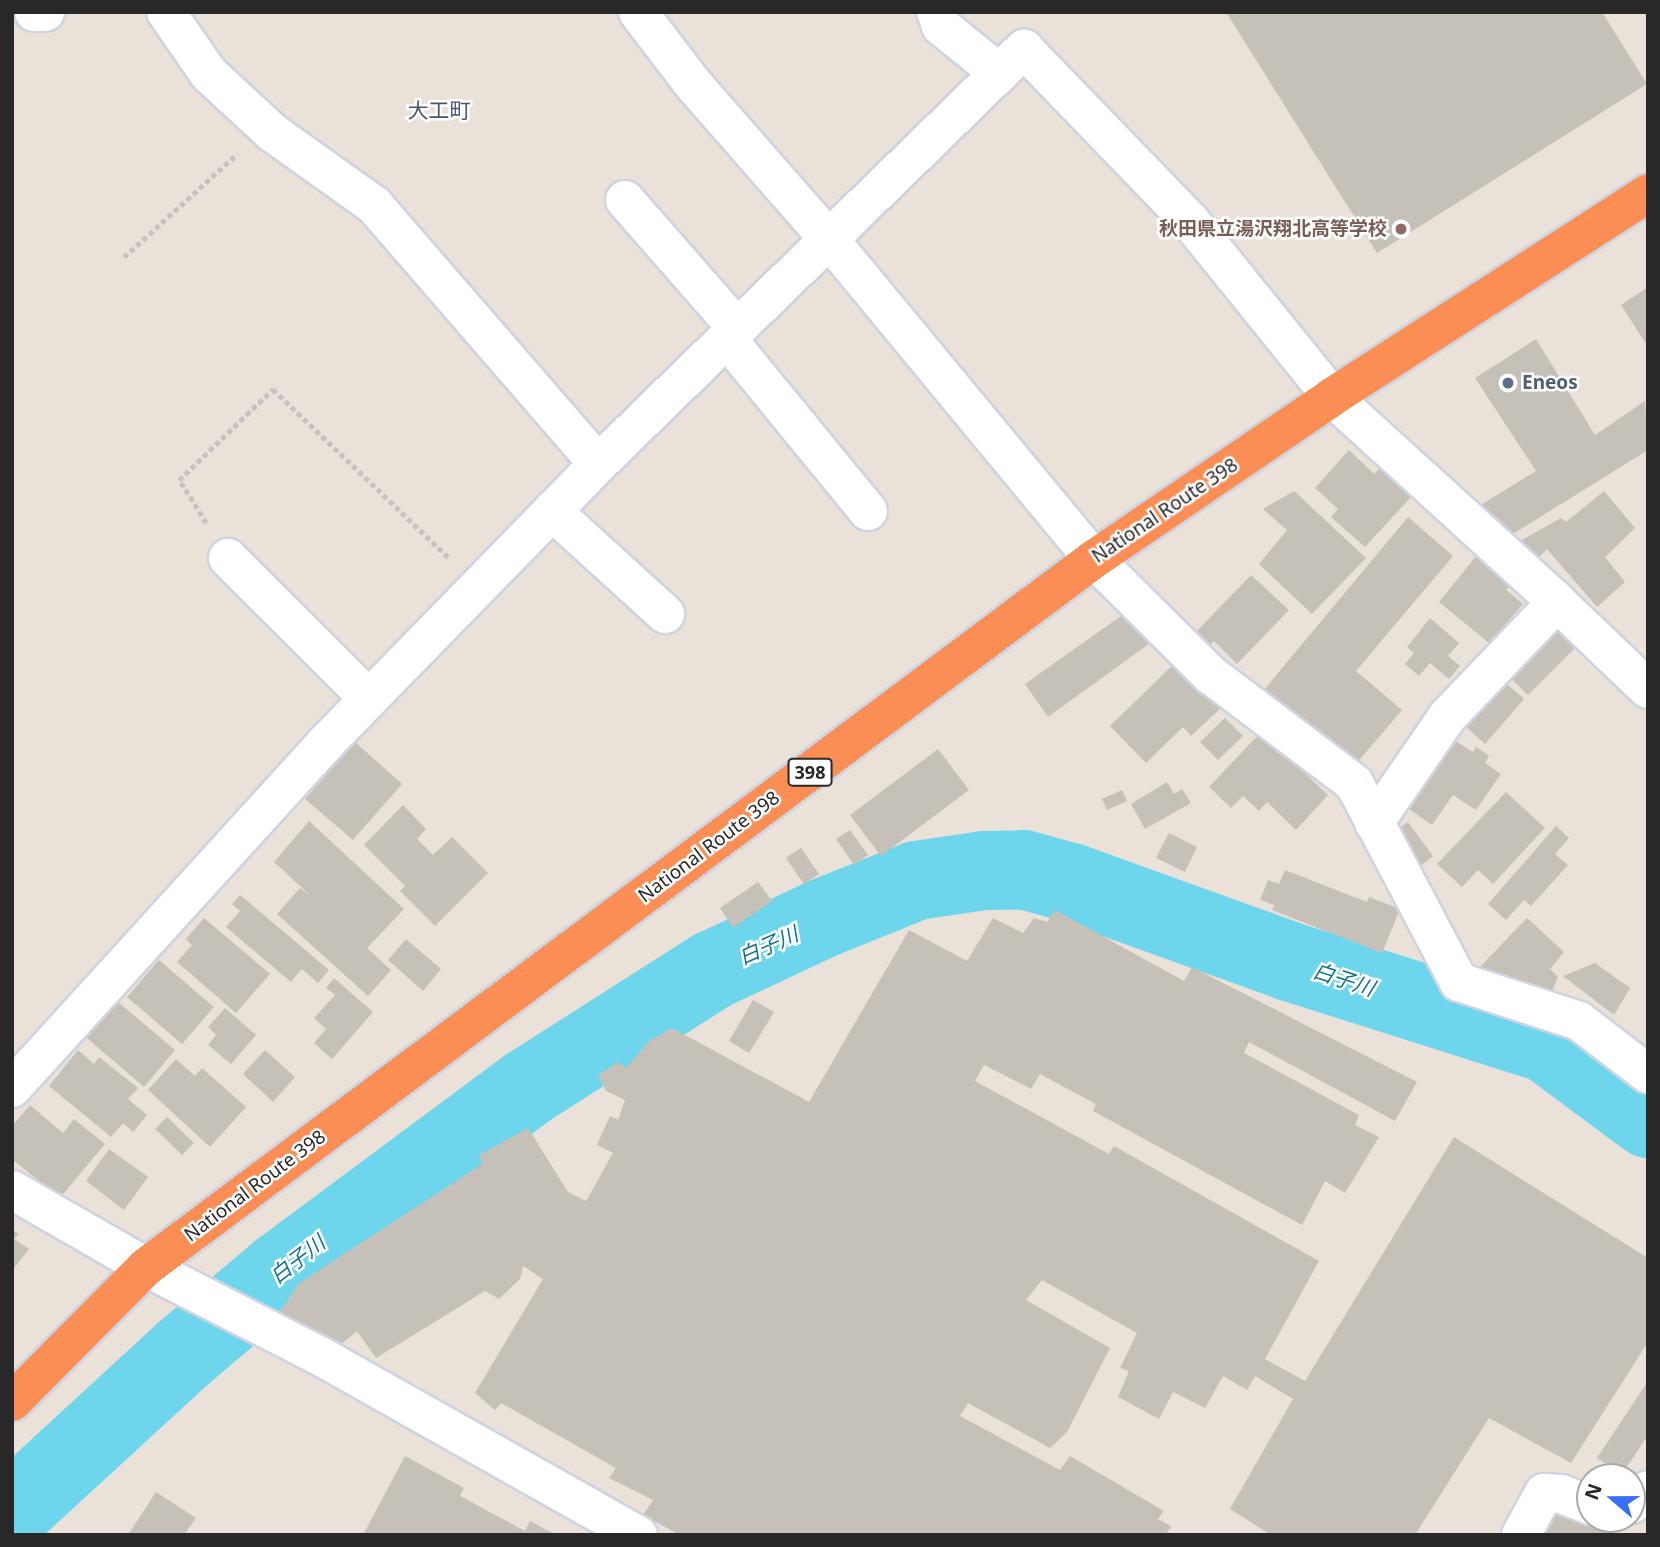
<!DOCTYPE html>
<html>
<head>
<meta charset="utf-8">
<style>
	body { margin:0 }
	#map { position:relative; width:1660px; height:1547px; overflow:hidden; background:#eae2d9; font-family:"Noto Sans","Noto Sans JP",sans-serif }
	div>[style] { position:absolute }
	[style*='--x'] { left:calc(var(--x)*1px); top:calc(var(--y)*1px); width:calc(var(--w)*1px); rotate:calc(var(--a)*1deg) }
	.river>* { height:79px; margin:-39.5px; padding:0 39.5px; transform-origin:39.5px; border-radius:39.5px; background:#6dd5ec }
	.building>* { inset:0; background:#c5c0b8 }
	.path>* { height:4.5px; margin-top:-2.25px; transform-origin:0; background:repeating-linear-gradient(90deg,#c3c3c3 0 5px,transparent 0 8.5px) }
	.roads { filter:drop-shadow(2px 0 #cfd4e1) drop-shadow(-2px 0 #cfd4e1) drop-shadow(0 2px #cfd4e1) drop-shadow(0 -2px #cfd4e1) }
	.minor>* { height:38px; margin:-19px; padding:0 19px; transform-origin:19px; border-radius:19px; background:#fff }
	.highway>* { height:38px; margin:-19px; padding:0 19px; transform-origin:19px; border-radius:19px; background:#fb8e54 }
	.dots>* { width:19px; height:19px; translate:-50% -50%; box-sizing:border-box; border:4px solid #fff; border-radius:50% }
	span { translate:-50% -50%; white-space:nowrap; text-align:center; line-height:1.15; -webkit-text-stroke:5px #fff; paint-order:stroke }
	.shield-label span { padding:2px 5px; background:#fff; border:2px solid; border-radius:5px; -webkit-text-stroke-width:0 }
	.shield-label { font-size:18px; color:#282828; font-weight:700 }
	.education-label { font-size:19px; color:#785e54; font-weight:700 }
	.right { translate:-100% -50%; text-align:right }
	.service-label { font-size:19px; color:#4e5e75; font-weight:700 }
	.left { translate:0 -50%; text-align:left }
	.street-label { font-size:19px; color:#282828 }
	.neighbourhood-label { font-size:21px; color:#495677 }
	.water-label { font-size:21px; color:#0f7295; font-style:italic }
	.frame { position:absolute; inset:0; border:14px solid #282828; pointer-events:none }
	.north { position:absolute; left:1576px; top:1463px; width:70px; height:70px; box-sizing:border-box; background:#fff; border:2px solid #a9a9a9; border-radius:50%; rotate:290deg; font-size:19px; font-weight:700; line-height:28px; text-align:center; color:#282828 }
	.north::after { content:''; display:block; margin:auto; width:24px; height:32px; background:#3a6ef6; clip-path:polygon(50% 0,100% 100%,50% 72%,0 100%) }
</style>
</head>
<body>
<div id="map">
	<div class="river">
		<div style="--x:12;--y:1510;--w:235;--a:-42.6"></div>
		<div style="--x:185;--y:1351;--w:126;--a:-40.2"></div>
		<div style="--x:281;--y:1270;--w:309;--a:-36.6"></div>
		<div style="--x:529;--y:1086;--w:218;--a:-32.5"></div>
		<div style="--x:713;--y:969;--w:123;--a:-25.1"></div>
		<div style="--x:824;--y:917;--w:99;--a:-21.9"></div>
		<div style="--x:916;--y:880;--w:69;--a:-8.4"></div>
		<div style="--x:984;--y:870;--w:39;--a:-1"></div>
		<div style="--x:1023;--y:869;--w:49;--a:15.5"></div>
		<div style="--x:1070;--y:882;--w:233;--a:19.8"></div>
		<div style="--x:1289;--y:961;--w:271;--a:17.6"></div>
		<div style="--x:1547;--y:1043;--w:126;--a:36.6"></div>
	</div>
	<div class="building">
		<div style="clip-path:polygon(1226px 12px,1602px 12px,1647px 84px,1377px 253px)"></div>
		<div style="clip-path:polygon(1648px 287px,1648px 347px,1621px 305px)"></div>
		<div style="clip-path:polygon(1536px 339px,1595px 435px,1645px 401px,1648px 450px,1508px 537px,1474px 509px,1536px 471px,1475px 378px)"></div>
		<div style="clip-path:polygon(1349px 450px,1374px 474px,1381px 467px,1412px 496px,1365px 547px,1331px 517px,1338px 509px,1315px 488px)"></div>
		<div style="clip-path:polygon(1294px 491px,1366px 558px,1312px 614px,1259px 564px,1287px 530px,1263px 509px)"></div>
		<div style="clip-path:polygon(1604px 491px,1635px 528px,1605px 557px,1625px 582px,1597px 607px,1547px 549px,1537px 559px,1520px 541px,1561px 518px,1566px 522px)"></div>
		<div style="clip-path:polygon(1408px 517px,1453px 556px,1356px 671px,1402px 710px,1356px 764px,1258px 697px)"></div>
		<div style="clip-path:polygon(1478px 554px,1513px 583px,1506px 590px,1523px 604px,1489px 643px,1439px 602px)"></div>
		<div style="clip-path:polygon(1251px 575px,1289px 610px,1237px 664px,1214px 641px,1207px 648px,1193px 635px)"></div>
		<div style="clip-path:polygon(1128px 611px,1150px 643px,1048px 717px,1025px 684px)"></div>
		<div style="clip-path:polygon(1430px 618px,1459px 643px,1448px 656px,1460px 666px,1449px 679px,1430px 663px,1419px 676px,1405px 664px,1414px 653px,1407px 647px)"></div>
		<div style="clip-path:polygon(1555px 621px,1579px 644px,1528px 695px,1505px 673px)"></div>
		<div style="clip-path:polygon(1178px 660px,1223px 706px,1191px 736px,1183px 727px,1146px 763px,1110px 726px)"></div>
		<div style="clip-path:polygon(1502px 680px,1524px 699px,1485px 744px,1462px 723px)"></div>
		<div style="clip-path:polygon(1225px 718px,1243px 736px,1218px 760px,1200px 742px)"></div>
		<div style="clip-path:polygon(1261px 732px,1328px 795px,1296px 830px,1267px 802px,1259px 811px,1243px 796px,1231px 808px,1209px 787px)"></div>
		<div style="clip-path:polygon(1449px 737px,1473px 752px,1476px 747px,1489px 756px,1485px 763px,1501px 774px,1476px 810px,1453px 795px,1432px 825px,1403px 805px)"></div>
		<div style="clip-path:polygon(355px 742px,402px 784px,353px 840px,305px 799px)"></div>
		<div style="clip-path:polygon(938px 749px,969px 790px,881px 856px,850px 815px)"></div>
		<div style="clip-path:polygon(1167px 782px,1174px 794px,1182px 789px,1191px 803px,1145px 829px,1131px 804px)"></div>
		<div style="clip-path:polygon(1122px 790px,1127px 801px,1107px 810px,1102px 799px)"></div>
		<div style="clip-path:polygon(1506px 792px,1545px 828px,1493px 884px,1478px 870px,1462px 887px,1437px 864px)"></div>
		<div style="clip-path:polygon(403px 805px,426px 829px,417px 839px,433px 855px,452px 837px,488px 873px,435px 926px,400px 891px,405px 886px,364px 845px)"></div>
		<div style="clip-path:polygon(309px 821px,404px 909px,367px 948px,391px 970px,368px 996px,277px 914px,300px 888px,311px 896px,274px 862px)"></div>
		<div style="clip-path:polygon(1408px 822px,1433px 856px,1419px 867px,1393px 833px)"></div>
		<div style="clip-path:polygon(1556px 826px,1569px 838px,1555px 854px,1568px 865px,1531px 906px,1524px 900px,1506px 920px,1488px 904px)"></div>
		<div style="clip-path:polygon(850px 830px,868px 855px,854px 865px,836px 839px)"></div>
		<div style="clip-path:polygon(1169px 833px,1197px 847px,1185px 872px,1156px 858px)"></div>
		<div style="clip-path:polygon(801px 848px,819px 874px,804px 884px,786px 858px)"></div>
		<div style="clip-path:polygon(1285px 870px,1367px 902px,1369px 897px,1400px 909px,1382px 953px,1272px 910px,1274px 905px,1260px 900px,1268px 880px,1279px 884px)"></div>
		<div style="clip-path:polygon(758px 882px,772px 901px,733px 928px,720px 908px)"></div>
		<div style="clip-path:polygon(240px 895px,329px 970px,318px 983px,302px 969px,291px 982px,226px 927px,240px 911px,232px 904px)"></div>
		<div style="clip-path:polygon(1055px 910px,1184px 981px,1192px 967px,1417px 1082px,1395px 1121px,1249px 1042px,1244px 1053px,1359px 1115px,1355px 1125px,1379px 1137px,1345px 1193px,1325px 1181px,1302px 1225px,1093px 1111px,1096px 1104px,1040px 1074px,1031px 1089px,984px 1065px,975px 1081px,1109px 1154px,1114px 1146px,1319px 1261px,1265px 1359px,1305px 1381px,1454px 1137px,1648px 1258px,1648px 1342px,1571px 1463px,1489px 1418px,1415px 1535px,1271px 1535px,1230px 1509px,1293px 1399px,1255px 1376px,1247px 1390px,1223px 1376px,1205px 1408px,1173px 1392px,1159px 1419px,1118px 1397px,1129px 1371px,1120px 1368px,1137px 1333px,1042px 1280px,1026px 1300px,1110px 1348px,1067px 1432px,1050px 1448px,968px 1403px,960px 1416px,1060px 1470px,1070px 1456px,1164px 1511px,1158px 1519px,1171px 1526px,1166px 1535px,680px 1535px,643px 1515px,653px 1500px,609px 1478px,616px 1468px,501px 1403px,495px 1410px,475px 1393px,543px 1279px,523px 1266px,520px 1279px,499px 1299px,485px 1291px,376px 1358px,357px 1331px,339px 1346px,279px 1313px,298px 1284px,482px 1164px,479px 1155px,528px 1128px,568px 1192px,586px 1201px,613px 1153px,597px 1145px,610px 1116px,618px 1120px,625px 1100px,606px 1091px,598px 1075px,618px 1062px,626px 1068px,649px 1041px,672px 1028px,809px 1102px,909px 930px,967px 961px,993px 918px,1023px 933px,1034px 918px,1047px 922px)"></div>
		<div style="clip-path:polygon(204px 918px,270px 974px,236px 1013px,177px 962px,192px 945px,186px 939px)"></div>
		<div style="clip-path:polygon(1527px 918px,1564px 952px,1550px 969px,1558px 977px,1548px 1000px,1518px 988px,1500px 973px,1495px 979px,1478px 969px)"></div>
		<div style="clip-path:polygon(406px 939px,441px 969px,423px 991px,388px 960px)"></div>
		<div style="clip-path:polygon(159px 960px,214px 1007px,182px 1044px,127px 997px)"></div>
		<div style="clip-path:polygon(1595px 963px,1630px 988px,1614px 1015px,1563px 976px)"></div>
		<div style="clip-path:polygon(334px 978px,373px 1012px,332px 1059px,314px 1043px,326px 1029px,314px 1018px,335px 995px,326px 988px)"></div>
		<div style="clip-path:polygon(111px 996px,175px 1050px,144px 1087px,81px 1033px)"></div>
		<div style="clip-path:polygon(753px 1000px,774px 1012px,749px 1053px,729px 1041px)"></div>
		<div style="clip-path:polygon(225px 1008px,256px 1035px,231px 1064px,208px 1045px,216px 1035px,208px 1027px)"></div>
		<div style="clip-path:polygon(78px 1050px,94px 1064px,99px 1057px,138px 1088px,128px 1099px,147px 1115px,133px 1132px,123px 1123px,111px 1137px,49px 1086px)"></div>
		<div style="clip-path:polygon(265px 1050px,295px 1077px,273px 1102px,243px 1074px)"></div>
		<div style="clip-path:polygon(176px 1059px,195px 1076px,202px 1068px,246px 1107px,210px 1147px,148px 1090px)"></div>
		<div style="clip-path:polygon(30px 1105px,63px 1133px,74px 1119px,105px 1144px,60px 1198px,12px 1159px,12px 1126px)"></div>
		<div style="clip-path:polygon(167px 1117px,194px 1143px,182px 1155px,155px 1129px)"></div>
		<div style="clip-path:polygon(109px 1149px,148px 1177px,124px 1210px,86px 1181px)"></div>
		<div style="clip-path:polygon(12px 1230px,19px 1234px,14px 1239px,29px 1249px,12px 1271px)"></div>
		<div style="clip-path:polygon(1648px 1381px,1648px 1435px,1622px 1474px,1597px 1458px)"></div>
		<div style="clip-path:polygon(405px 1456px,464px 1488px,460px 1496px,525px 1531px,530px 1521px,556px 1535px,363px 1535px)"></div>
		<div style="clip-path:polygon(156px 1492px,196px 1518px,184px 1535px,128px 1535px)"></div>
		<div style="clip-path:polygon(1555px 1499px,1613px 1528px,1610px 1535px,1537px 1535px)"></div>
	</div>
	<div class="path">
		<div style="--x:124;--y:257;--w:153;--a:-42.3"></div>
		<div style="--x:206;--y:523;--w:51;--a:-122.1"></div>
		<div style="--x:179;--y:480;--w:131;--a:-44.1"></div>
		<div style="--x:273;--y:389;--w:243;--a:43.8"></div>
	</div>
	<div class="roads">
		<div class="minor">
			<div style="--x:34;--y:12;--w:11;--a:0"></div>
			<div style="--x:166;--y:12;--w:75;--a:55.3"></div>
			<div style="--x:209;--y:74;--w:87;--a:42.7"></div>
			<div style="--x:273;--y:133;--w:124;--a:35.5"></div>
			<div style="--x:374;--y:205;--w:342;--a:49.1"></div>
			<div style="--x:638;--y:12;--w:91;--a:52.6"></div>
			<div style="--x:693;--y:84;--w:205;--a:48.8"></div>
			<div style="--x:828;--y:238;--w:417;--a:50.4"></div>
			<div style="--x:1094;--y:559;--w:165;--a:44.8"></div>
			<div style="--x:1211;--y:675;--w:179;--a:37.1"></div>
			<div style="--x:1354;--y:783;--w:225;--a:62.2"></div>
			<div style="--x:1459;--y:982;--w:126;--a:18"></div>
			<div style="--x:1579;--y:1021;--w:87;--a:37.5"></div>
			<div style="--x:936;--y:12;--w:15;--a:70"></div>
			<div style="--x:941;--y:26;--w:75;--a:39"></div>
			<div style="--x:625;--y:200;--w:171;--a:48.8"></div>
			<div style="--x:728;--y:340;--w:221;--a:50.7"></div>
			<div style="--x:552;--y:511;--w:153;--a:42.3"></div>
			<div style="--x:228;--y:558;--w:199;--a:45"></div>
			<div style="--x:1374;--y:823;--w:129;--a:-55.4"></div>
			<div style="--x:1447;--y:717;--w:159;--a:-46.3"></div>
			<div style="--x:12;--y:1088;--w:465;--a:-47.7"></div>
			<div style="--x:325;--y:744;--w:391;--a:-45.7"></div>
			<div style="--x:598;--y:464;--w:595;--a:-44.25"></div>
			<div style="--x:1024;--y:49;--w:239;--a:46"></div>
			<div style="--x:1190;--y:221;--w:226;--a:51.1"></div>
			<div style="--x:1332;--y:397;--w:304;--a:42.3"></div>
			<div style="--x:1557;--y:602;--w:126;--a:43.7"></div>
			<div style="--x:12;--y:1190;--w:155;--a:29.9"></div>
			<div style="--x:146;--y:1267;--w:195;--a:27.1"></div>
			<div style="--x:320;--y:1356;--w:365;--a:29.4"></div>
			<div style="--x:1632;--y:1504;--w:21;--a:-41"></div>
			<div style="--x:1521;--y:1535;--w:48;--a:-61.3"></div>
			<div style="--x:1544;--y:1493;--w:17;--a:3"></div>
			<div style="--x:1561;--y:1494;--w:31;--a:21"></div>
		</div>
		<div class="highway">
			<div style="--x:12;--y:1402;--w:190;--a:-45.2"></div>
			<div style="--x:146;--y:1267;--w:1183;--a:-36.75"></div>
			<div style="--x:1094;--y:559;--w:288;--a:-34.2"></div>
			<div style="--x:1332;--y:397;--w:376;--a:-32.8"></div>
		</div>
	</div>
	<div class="dots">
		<div style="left:1401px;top:229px;background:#8d6e63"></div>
		<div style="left:1508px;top:383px;background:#5c6f8a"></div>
	</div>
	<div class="shield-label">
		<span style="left:810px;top:772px">398</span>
	</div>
	<div class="education-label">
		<span class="right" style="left:1387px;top:229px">秋田県立湯沢翔北高等学校</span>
	</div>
	<div class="service-label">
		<span class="left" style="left:1522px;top:383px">Eneos</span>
	</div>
	<div class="street-label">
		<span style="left:1165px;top:511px;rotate:-34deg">National Route 398</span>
		<span style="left:709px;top:847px;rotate:-37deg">National Route 398</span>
		<span style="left:255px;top:1186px;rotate:-37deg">National Route 398</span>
	</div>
	<div class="neighbourhood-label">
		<span style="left:439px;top:110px">大工町</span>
	</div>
	<div class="water-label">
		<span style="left:768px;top:945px;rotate:-24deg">白子川</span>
		<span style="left:1344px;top:979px;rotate:18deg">白子川</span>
		<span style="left:297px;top:1259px;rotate:-38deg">白子川</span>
	</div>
	<div class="frame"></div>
	<div class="north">N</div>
</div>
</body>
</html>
